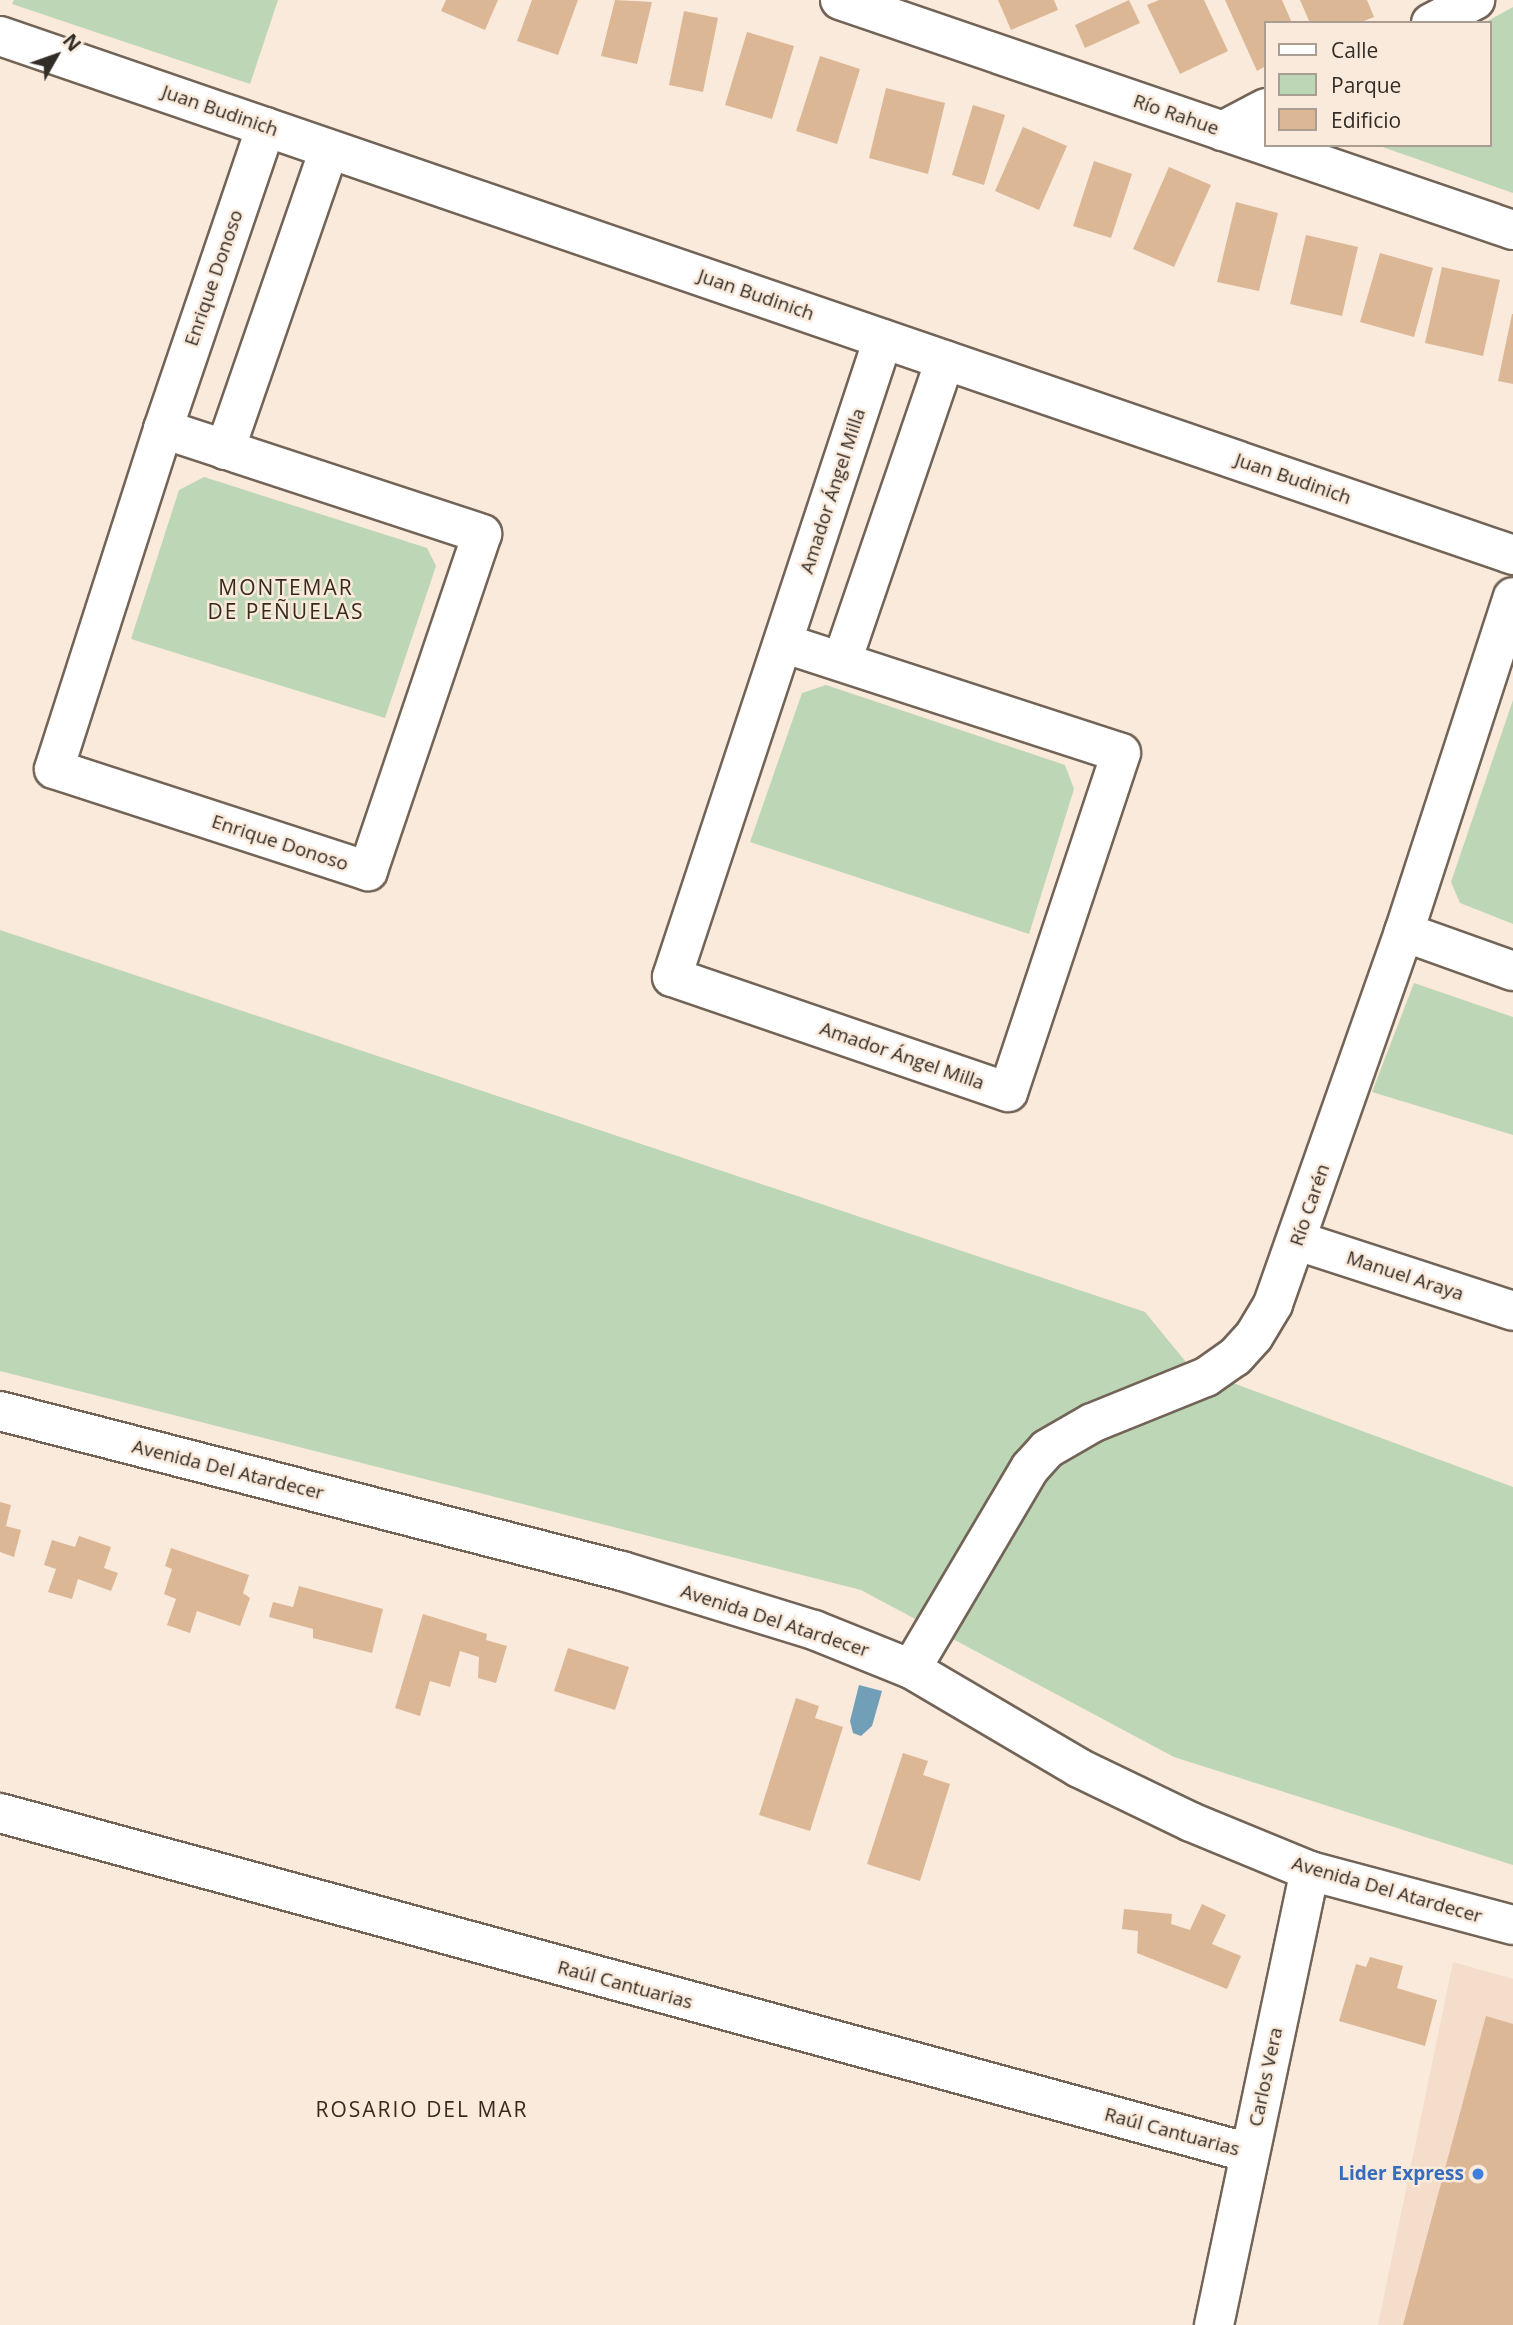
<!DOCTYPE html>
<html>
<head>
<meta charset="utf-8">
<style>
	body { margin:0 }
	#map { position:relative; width:1513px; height:2325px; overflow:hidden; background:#faeadb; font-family:"Open Sans",sans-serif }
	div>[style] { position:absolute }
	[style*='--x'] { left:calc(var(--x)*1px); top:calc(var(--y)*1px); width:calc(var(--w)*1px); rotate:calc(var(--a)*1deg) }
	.built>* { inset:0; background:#f4ddca }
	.green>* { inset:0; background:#bdd6b5 }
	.water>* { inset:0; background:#709fb7 }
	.building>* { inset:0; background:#dcb796 }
	.roads { filter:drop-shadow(2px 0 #726457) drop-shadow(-2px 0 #726457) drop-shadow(0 2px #726457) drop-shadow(0 -2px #726457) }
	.street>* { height:38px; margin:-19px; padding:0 19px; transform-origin:19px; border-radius:19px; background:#fff }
	.dots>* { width:19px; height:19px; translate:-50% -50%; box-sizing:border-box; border:4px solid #faeadb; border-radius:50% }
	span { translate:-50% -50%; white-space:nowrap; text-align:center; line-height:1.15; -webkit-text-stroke:5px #faeadb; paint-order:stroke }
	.street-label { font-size:19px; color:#332d27 }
	.shop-label { font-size:19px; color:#366cbe; font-weight:700 }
	.right { translate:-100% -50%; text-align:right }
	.neighbourhood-label { font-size:21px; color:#362a1f; letter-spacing:2px }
	.legend { position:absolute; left:1264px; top:21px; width:228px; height:126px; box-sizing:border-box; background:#faeadb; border:2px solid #aa9e93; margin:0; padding:9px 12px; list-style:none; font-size:21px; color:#332d27 }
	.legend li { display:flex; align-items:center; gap:14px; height:35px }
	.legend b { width:35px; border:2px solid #aa9e93 }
	.north { position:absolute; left:21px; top:21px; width:70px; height:70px; -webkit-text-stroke:5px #faeadb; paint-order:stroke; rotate:50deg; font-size:19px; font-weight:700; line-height:28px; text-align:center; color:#332d27 }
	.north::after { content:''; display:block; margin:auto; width:24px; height:32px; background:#332d27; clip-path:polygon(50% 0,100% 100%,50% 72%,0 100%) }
</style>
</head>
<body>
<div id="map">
	<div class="built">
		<div style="clip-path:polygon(1453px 1962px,1513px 1979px,1513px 2325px,1378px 2325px)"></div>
	</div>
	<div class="green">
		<div style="clip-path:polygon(14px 0,278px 0,250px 84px,12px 4px)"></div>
		<div style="clip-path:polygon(1513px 7px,1513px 193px,1377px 145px,1490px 145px,1490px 23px,1484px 23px)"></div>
		<div style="clip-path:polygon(204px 477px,427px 548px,436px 566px,385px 718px,131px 639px,179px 490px)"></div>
		<div style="clip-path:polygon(826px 685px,1065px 765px,1074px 789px,1029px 934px,750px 842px,802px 693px)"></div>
		<div style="clip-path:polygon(1513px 700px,1513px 924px,1460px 903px,1451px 882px)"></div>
		<div style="clip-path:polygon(0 930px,1145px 1312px,1190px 1367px,1513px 1487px,1513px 1865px,1174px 1757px,861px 1590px,0 1371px)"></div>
		<div style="clip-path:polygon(1414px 983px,1513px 1017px,1513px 1135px,1372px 1092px)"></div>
	</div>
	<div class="water">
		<div style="clip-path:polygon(859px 1685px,882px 1691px,872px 1726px,861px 1736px,853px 1733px,850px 1721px)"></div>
	</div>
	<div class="building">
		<div style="clip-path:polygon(446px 0,498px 0,485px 30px,441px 11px)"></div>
		<div style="clip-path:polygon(532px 0,578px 0,558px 55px,517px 41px)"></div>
		<div style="clip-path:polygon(615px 0,652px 2px,637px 64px,601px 56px)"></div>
		<div style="clip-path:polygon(998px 0,1054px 0,1058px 10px,1011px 30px)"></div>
		<div style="clip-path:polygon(1129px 0,1140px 23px,1085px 48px,1075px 25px)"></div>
		<div style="clip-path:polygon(1159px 0,1204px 0,1228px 51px,1180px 74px,1147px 5px)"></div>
		<div style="clip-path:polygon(1225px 0,1282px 0,1292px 23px,1266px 23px,1266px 66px,1257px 71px)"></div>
		<div style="clip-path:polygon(1300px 0,1367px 0,1374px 17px,1359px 23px,1310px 23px)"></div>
		<div style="clip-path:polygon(684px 11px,718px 18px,703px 92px,669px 85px)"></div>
		<div style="clip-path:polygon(747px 32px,794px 46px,772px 119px,725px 105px)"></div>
		<div style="clip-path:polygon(820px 56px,860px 69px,837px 144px,796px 131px)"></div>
		<div style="clip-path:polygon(886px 88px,945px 103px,928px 174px,869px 158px)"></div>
		<div style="clip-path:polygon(973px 105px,1005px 115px,984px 185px,952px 175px)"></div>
		<div style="clip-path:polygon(1023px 127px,1067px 146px,1039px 210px,995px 191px)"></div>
		<div style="clip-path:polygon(1094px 161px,1132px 174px,1111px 238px,1073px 226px)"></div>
		<div style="clip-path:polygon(1169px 167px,1211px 185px,1174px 267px,1133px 249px)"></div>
		<div style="clip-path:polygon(1236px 202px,1278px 213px,1259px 291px,1217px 282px)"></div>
		<div style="clip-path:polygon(1306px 235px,1358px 247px,1342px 316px,1290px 304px)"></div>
		<div style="clip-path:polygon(1380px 253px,1433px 268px,1414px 337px,1360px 322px)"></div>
		<div style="clip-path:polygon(1442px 267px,1500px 280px,1483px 356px,1425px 343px)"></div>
		<div style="clip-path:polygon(1512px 314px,1513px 314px,1513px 384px,1498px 381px)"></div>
		<div style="clip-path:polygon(0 1502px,11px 1505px,6px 1526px,21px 1530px,14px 1557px,0 1552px)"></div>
		<div style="clip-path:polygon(79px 1536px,111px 1547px,104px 1568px,118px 1573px,111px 1591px,78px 1579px,72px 1599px,48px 1592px,56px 1569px,44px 1565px,52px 1540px,75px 1547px)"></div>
		<div style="clip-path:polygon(171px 1548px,249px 1575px,243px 1593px,250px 1598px,240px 1626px,197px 1611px,190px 1633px,167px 1625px,176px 1599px,164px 1594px,172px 1569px,165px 1566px)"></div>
		<div style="clip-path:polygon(299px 1586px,383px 1609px,372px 1653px,313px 1638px,313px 1629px,269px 1617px,273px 1602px,293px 1607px)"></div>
		<div style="clip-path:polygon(423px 1614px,487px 1634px,486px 1640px,507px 1646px,496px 1683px,478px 1678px,479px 1657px,460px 1651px,450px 1687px,430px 1681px,420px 1716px,395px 1708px)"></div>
		<div style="clip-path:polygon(568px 1648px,629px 1667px,615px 1710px,554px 1691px)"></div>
		<div style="clip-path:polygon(796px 1698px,819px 1706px,815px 1718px,843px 1727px,810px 1831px,759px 1815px)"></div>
		<div style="clip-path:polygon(903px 1753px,928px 1761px,923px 1775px,950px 1784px,920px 1881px,867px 1864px)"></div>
		<div style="clip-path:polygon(1202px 1904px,1226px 1915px,1212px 1944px,1241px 1956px,1227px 1989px,1137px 1953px,1138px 1931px,1122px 1929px,1124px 1909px,1172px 1914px,1171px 1924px,1190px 1930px)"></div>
		<div style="clip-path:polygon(1370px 1957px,1403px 1966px,1397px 1988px,1437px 2000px,1425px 2046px,1339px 2021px,1356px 1964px,1366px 1967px)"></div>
		<div style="clip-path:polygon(1486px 2016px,1513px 2024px,1513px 2325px,1403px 2325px)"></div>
	</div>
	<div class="roads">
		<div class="street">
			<div style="--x:840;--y:0;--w:711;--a:18.87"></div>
			<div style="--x:1431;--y:23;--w:50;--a:-27.6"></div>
			<div style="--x:0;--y:36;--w:1600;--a:18.93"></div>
			<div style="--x:1222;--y:131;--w:50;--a:-27.6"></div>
			<div style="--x:163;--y:429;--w:336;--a:18.2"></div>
			<div style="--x:482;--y:534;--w:356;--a:108.7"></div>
			<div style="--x:368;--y:871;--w:330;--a:-162"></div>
			<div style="--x:54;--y:769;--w:357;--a:-72.2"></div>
			<div style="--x:163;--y:429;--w:319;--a:-71.2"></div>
			<div style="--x:225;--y:450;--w:318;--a:-70.9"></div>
			<div style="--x:783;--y:643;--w:355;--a:18"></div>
			<div style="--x:1121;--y:753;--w:357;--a:108.4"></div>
			<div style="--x:1008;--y:1092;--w:355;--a:-161.1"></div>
			<div style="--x:672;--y:977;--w:672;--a:-71.7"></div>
			<div style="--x:842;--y:661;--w:318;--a:-71.1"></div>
			<div style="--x:1404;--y:932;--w:116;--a:19.7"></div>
			<div style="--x:1298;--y:1241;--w:226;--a:18"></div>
			<div style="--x:0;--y:1411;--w:642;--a:14.43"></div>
			<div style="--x:622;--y:1571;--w:201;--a:17.1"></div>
			<div style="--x:814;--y:1630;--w:105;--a:21.9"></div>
			<div style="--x:911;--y:1669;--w:195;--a:30.5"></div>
			<div style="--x:1079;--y:1768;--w:124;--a:25.7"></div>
			<div style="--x:1191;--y:1822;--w:129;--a:22.4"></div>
			<div style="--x:1310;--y:1871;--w:210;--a:14.9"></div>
			<div style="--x:911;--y:1669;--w:234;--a:-59.4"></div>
			<div style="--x:1030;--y:1468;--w:25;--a:-48"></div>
			<div style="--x:1047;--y:1449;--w:52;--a:-30"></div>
			<div style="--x:1092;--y:1423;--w:123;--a:-22"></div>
			<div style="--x:1206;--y:1377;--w:35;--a:-35"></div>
			<div style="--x:1235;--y:1357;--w:28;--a:-48"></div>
			<div style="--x:1254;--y:1336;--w:37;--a:-59"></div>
			<div style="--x:1273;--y:1304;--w:394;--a:-70.6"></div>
			<div style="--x:1404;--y:932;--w:352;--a:-72"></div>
			<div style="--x:0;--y:1813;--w:1295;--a:15.22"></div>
			<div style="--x:1214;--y:2325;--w:464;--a:-78.1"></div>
		</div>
	</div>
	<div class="dots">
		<div style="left:1478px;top:2174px;background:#3f7fe0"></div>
	</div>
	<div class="street-label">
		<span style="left:220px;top:111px;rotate:19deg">Juan Budinich</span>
		<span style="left:1176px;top:115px;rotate:19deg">Río Rahue</span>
		<span style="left:214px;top:278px;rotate:-71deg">Enrique Donoso</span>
		<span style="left:756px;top:295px;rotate:19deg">Juan Budinich</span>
		<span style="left:1293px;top:479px;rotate:19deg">Juan Budinich</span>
		<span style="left:833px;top:491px;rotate:-72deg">Amador Ángel Milla</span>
		<span style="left:280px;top:843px;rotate:18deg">Enrique Donoso</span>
		<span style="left:902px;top:1056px;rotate:19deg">Amador Ángel Milla</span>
		<span style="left:1310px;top:1205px;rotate:-71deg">Río Carén</span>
		<span style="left:1405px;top:1276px;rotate:18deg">Manuel Araya</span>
		<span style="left:228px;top:1470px;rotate:14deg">Avenida Del Atardecer</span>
		<span style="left:775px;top:1621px;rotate:18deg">Avenida Del Atardecer</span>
		<span style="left:1387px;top:1890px;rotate:16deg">Avenida Del Atardecer</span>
		<span style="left:625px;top:1985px;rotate:15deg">Raúl Cantuarias</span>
		<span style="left:1266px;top:2077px;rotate:-78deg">Carlos Vera</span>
		<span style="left:1172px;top:2132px;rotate:15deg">Raúl Cantuarias</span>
	</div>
	<div class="shop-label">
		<span class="right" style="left:1464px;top:2174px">Lider Express</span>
	</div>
	<div class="neighbourhood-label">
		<span style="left:286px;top:599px">MONTEMAR<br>DE PEÑUELAS</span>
		<span style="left:422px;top:2109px">ROSARIO DEL MAR</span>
	</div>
	<ul class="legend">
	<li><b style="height:9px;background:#fff"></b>Calle</li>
	<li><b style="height:19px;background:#bdd6b5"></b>Parque</li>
	<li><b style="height:19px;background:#dcb796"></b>Edificio</li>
	</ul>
	<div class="north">N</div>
</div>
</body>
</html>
